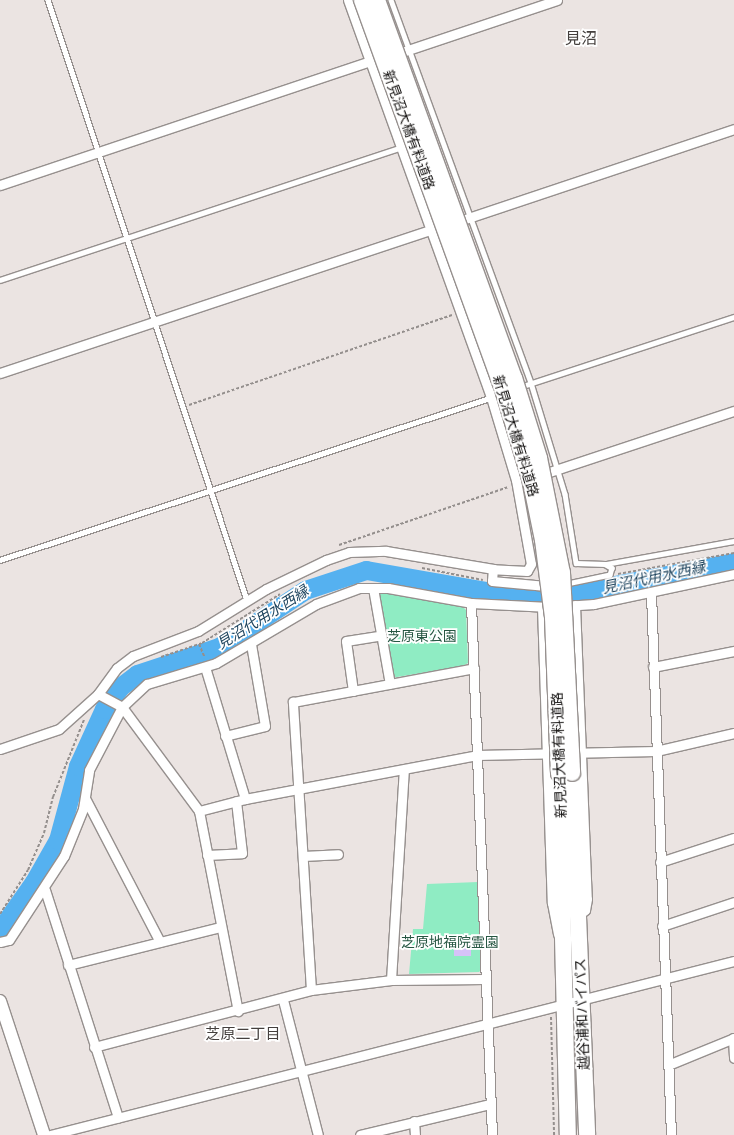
<!DOCTYPE html>
<meta charset="utf-8">
<style>
body{margin:0}
#map{position:relative;width:734px;height:1135px;overflow:hidden;background:#ebe4e2;font-family:Roboto,"Noto Sans JP",sans-serif}
div>[style]{position:absolute}
.green>*{inset:0;background:#8fecc3}
.river>*{height:19px;margin:-9.5px;padding:0 9.5px;transform-origin:9.5px;border-radius:9.5px;background:#55b1f0}
.building>*{inset:0;background:#d6c2f8}
.path>*{height:2px;margin-top:-1px;transform-origin:0;background:repeating-linear-gradient(90deg,#948f8d 0 3px,transparent 0 5px)}
.roads{filter:drop-shadow(1px 0 #96908e) drop-shadow(-1px 0 #96908e) drop-shadow(0 1px #96908e) drop-shadow(0 -1px #96908e)}
.lane>*{height:4.5px;margin:-2.25px;padding:0 2.25px;transform-origin:2.25px;border-radius:2.25px;background:#fff}
.street>*{height:9px;margin:-4.5px;padding:0 4.5px;transform-origin:4.5px;border-radius:4.5px;background:#fff}
.secondary>*{height:12px;margin:-6px;padding:0 6px;transform-origin:6px;border-radius:6px;background:#fff}
.highway>*{height:16px;margin:-8px;padding:0 8px;transform-origin:8px;border-radius:8px;background:#fff}
.bridges{filter:drop-shadow(1px 0 #96908e) drop-shadow(-1px 0 #96908e) drop-shadow(0 1px #96908e) drop-shadow(0 -1px #96908e)}
.highway-bridge>*{height:16px;margin:-8px;padding:0 8px;transform-origin:8px;border-radius:8px;background:#fff}
span{translate:-50% -50%;white-space:nowrap;text-align:center;line-height:1.15;-webkit-text-stroke:3.5px #fff;paint-order:stroke}
.street-label{font-size:14px;color:#1a1817}
.park-label{font-size:14px;color:#275743}
.water-label{font-size:15px;color:#1e445e;font-style:italic}
.neighbourhood-label{font-size:15px;color:#443f3d}
.quarter-label{font-size:16px;color:#443f3d}
</style>
<div id="map">
<div class="green">
<div style="clip-path:polygon(377px 590px,462px 606px,466px 610px,468px 663px,463px 666px,391px 678px)"></div>
<div style="clip-path:polygon(478px 882px,482px 969px,479px 972px,409px 974px,413px 929px,423px 929px,427px 884px)"></div>
</div>
<div class="river">
<div style="left:573px;top:593px;width:164px;rotate:-10.9deg"></div>
<div style="left:0;top:930px;width:59px;rotate:-54.7deg"></div>
<div style="left:34px;top:882px;width:48px;rotate:-60.3deg"></div>
<div style="left:58px;top:840px;width:77px;rotate:-74.9deg"></div>
<div style="left:78px;top:766px;width:63px;rotate:-65.5deg"></div>
<div style="left:104px;top:709px;width:27px;rotate:-54deg"></div>
<div style="left:120px;top:687px;width:21px;rotate:-37deg"></div>
<div style="left:137px;top:674px;width:86px;rotate:-18.2deg"></div>
<div style="left:219px;top:647px;width:103px;rotate:-33.5deg"></div>
<div style="left:305px;top:590px;width:64px;rotate:-18.2deg"></div>
<div style="left:366px;top:570px;width:134px;rotate:9.9deg"></div>
<div style="left:498px;top:593px;width:41px;rotate:2.8deg"></div>
</div>
<div class="building">
<div style="clip-path:polygon(459px 941px,471px 944px,471px 956px,454px 956px,454px 944px,459px 944px)"></div>
</div>
<div class="path">
<div style="left:189px;top:405px;width:278px;rotate:-18.9deg"></div>
<div style="left:339px;top:545px;width:179px;rotate:-18.9deg"></div>
<div style="left:422px;top:568px;width:62px;rotate:11.1deg"></div>
<div style="left:618px;top:574px;width:118px;rotate:-10.3deg"></div>
<div style="left:199px;top:644px;width:15px;rotate:67deg"></div>
<div style="left:161px;top:657px;width:43px;rotate:-18.9deg"></div>
<div style="left:202px;top:643px;width:92px;rotate:-32.1deg"></div>
<div style="left:0;top:914px;width:52px;rotate:-57.5deg"></div>
<div style="left:28px;top:870px;width:40px;rotate:-66.6deg"></div>
<div style="left:44px;top:833px;width:37px;rotate:-76deg"></div>
<div style="left:53px;top:797px;width:83px;rotate:-68.1deg"></div>
<div style="left:551px;top:1017px;width:118px;rotate:88.5deg"></div>
</div>
<div class="roads">
<div class="lane">
<div style="left:48px;top:0;width:632px;rotate:71.65deg"></div>
<div style="left:391px;top:0;width:408px;rotate:69.9deg"></div>
<div style="left:531px;top:383px;width:116px;rotate:73deg"></div>
<div style="left:565px;top:494px;width:70px;rotate:80.9deg"></div>
<div style="left:576px;top:563px;width:29px;rotate:2deg"></div>
<div style="left:605px;top:564px;width:8px;rotate:30deg"></div>
<div style="left:612px;top:568px;width:7px;rotate:106deg"></div>
<div style="left:610px;top:575px;width:44px;rotate:168.2deg"></div>
<div style="left:0;top:280px;width:422px;rotate:-18.3deg"></div>
<div style="left:520px;top:387px;width:225px;rotate:-18.1deg"></div>
<div style="left:0;top:560px;width:529px;rotate:-18.3deg"></div>
<div style="left:606px;top:564px;width:130px;rotate:-10.2deg"></div>
</div>
<div class="street">
<div style="left:348px;top:0;width:65px;rotate:70.2deg"></div>
<div style="left:370px;top:61px;width:5px;rotate:-11deg"></div>
<div style="left:393px;top:55px;width:173px;rotate:-18.5deg"></div>
<div style="left:0;top:185px;width:390px;rotate:-18.5deg"></div>
<div style="left:370px;top:61px;width:354px;rotate:70.2deg"></div>
<div style="left:490px;top:394px;width:90px;rotate:73.2deg"></div>
<div style="left:516px;top:480px;width:85px;rotate:79.9deg"></div>
<div style="left:531px;top:564px;width:8px;rotate:120deg"></div>
<div style="left:527px;top:571px;width:34px;rotate:-177deg"></div>
<div style="left:493px;top:569px;width:12px;rotate:95deg"></div>
<div style="left:492px;top:581px;width:54px;rotate:5.3deg"></div>
<div style="left:546px;top:586px;width:6px;rotate:72deg"></div>
<div style="left:453px;top:223px;width:296px;rotate:-18.5deg"></div>
<div style="left:0;top:373px;width:459px;rotate:-18.4deg"></div>
<div style="left:540px;top:475px;width:204px;rotate:-18.3deg"></div>
<div style="left:373px;top:588px;width:97px;rotate:80deg"></div>
<div style="left:651px;top:593px;width:542px;rotate:87.89deg"></div>
<div style="left:471px;top:603px;width:532px;rotate:87.74deg"></div>
<div style="left:575px;top:605px;width:294px;rotate:87.7deg"></div>
<div style="left:587px;top:899px;width:11px;rotate:100deg"></div>
<div style="left:585px;top:910px;width:8px;rotate:140deg"></div>
<div style="left:542px;top:607px;width:296px;rotate:88.1deg"></div>
<div style="left:552px;top:903px;width:32px;rotate:79deg"></div>
<div style="left:205px;top:667px;width:138px;rotate:73.1deg"></div>
<div style="left:653px;top:667px;width:83px;rotate:-11.2deg"></div>
<div style="left:353px;top:691px;width:50px;rotate:-98deg"></div>
<div style="left:346px;top:641px;width:36px;rotate:-9deg"></div>
<div style="left:98px;top:694px;width:32px;rotate:-54deg"></div>
<div style="left:117px;top:668px;width:20px;rotate:-37deg"></div>
<div style="left:133px;top:656px;width:70px;rotate:-21deg"></div>
<div style="left:198px;top:631px;width:80px;rotate:-31.7deg"></div>
<div style="left:266px;top:589px;width:67px;rotate:-25.8deg"></div>
<div style="left:326px;top:560px;width:24px;rotate:-19deg"></div>
<div style="left:349px;top:552px;width:37px;rotate:-2deg"></div>
<div style="left:386px;top:551px;width:109px;rotate:9.5deg"></div>
<div style="left:225px;top:736px;width:41px;rotate:-14deg"></div>
<div style="left:265px;top:726px;width:83px;rotate:-99.7deg"></div>
<div style="left:0;top:749px;width:62px;rotate:-18.7deg"></div>
<div style="left:59px;top:729px;width:52px;rotate:-41.9deg"></div>
<div style="left:98px;top:694px;width:27px;rotate:28deg"></div>
<div style="left:122px;top:707px;width:129px;rotate:53.5deg"></div>
<div style="left:199px;top:811px;width:204px;rotate:79deg"></div>
<div style="left:85px;top:798px;width:162px;rotate:62.5deg"></div>
<div style="left:199px;top:811px;width:48px;rotate:-14.6deg"></div>
<div style="left:245px;top:799px;width:236px;rotate:-10.7deg"></div>
<div style="left:477px;top:755px;width:179px;rotate:-1.3deg"></div>
<div style="left:656px;top:751px;width:80px;rotate:-13deg"></div>
<div style="left:207px;top:855px;width:35px;rotate:-3deg"></div>
<div style="left:242px;top:853px;width:52px;rotate:-96.6deg"></div>
<div style="left:303px;top:856px;width:35px;rotate:-3deg"></div>
<div style="left:660px;top:862px;width:78px;rotate:-18deg"></div>
<div style="left:45px;top:890px;width:239px;rotate:72.2deg"></div>
<div style="left:662px;top:926px;width:76px;rotate:-18.4deg"></div>
<div style="left:0;top:942px;width:9px;rotate:-13deg"></div>
<div style="left:9px;top:940px;width:100px;rotate:-56.8deg"></div>
<div style="left:64px;top:856px;width:51px;rotate:-68deg"></div>
<div style="left:83px;top:809px;width:39px;rotate:-81deg"></div>
<div style="left:89px;top:770px;width:71px;rotate:-62.4deg"></div>
<div style="left:122px;top:707px;width:34px;rotate:-43deg"></div>
<div style="left:147px;top:684px;width:72px;rotate:-16.9deg"></div>
<div style="left:216px;top:663px;width:116px;rotate:-30.5deg"></div>
<div style="left:316px;top:604px;width:46px;rotate:-20.4deg"></div>
<div style="left:359px;top:588px;width:29px"></div>
<div style="left:388px;top:588px;width:84px;rotate:10.2deg"></div>
<div style="left:471px;top:603px;width:78px;rotate:2.9deg"></div>
<div style="left:549px;top:607px;width:45px;rotate:-3.8deg"></div>
<div style="left:594px;top:604px;width:143px;rotate:-12.1deg"></div>
<div style="left:68px;top:965px;width:157px;rotate:-14deg"></div>
<div style="left:391px;top:980px;width:211px;rotate:-86.5deg"></div>
<div style="left:311px;top:990px;width:289px;rotate:-93.6deg"></div>
<div style="left:293px;top:702px;width:184px;rotate:-10.6deg"></div>
<div style="left:283px;top:1000px;width:139px;rotate:75.5deg"></div>
<div style="left:733px;top:1038px;width:20px;rotate:87deg"></div>
<div style="left:94px;top:1047px;width:224px;rotate:-14.7deg"></div>
<div style="left:311px;top:990px;width:81px;rotate:-7.1deg"></div>
<div style="left:391px;top:980px;width:94px;rotate:-0.6deg"></div>
<div style="left:668px;top:1065px;width:71px;rotate:-22.2deg"></div>
<div style="left:414px;top:1121px;width:14px;rotate:86deg"></div>
<div style="left:50px;top:1135px;width:706px;rotate:-14.27deg"></div>
<div style="left:360px;top:1135px;width:134px;rotate:-13.4deg"></div>
</div>
<div class="secondary">
<div style="left:0;top:1001px;width:141px;rotate:71.8deg"></div>
</div>
<div class="highway">
<div style="left:572px;top:773px;width:362px;rotate:87.6deg"></div>
<div style="left:559px;top:774px;width:361px;rotate:88.6deg"></div>
</div>
</div>
<div class="bridges">
<div class="highway-bridge">
<div style="left:362px;top:0;width:407px;rotate:70.1deg"></div>
<div style="left:501px;top:383px;width:103px;rotate:73.1deg"></div>
<div style="left:531px;top:482px;width:59px;rotate:78.3deg"></div>
<div style="left:543px;top:540px;width:78px;rotate:82.6deg"></div>
<div style="left:553px;top:617px;width:157px;rotate:87.8deg"></div>
<div style="left:377px;top:0;width:402px;rotate:70.1deg"></div>
<div style="left:514px;top:378px;width:84px;rotate:72.6deg"></div>
<div style="left:539px;top:458px;width:117px;rotate:78.7deg"></div>
<div style="left:562px;top:573px;width:200px;rotate:87.1deg"></div>
</div>
</div>
<div class="street-label">
<span style="left:409px;top:130px;rotate:70deg">新見沼大橋有料道路</span>
<span style="left:516px;top:436px;rotate:73deg">新見沼大橋有料道路</span>
<span style="left:559px;top:755px;rotate:-92deg">新見沼大橋有料道路</span>
<span style="left:582px;top:1014px;rotate:-92deg">越谷浦和バイパス</span>
</div>
<div class="park-label">
<span style="left:422px;top:636px">芝原東公園</span>
<span style="left:450px;top:942px">芝原地福院霊園</span>
</div>
<div class="water-label">
<span style="left:654px;top:578px;rotate:-12deg">見沼代用水西縁</span>
<span style="left:263px;top:618px;rotate:-32deg">見沼代用水西縁</span>
</div>
<div class="neighbourhood-label">
<span style="left:243px;top:1035px">芝原二丁目</span>
</div>
<div class="quarter-label">
<span style="left:581px;top:39px">見沼</span>
</div>
</div>
